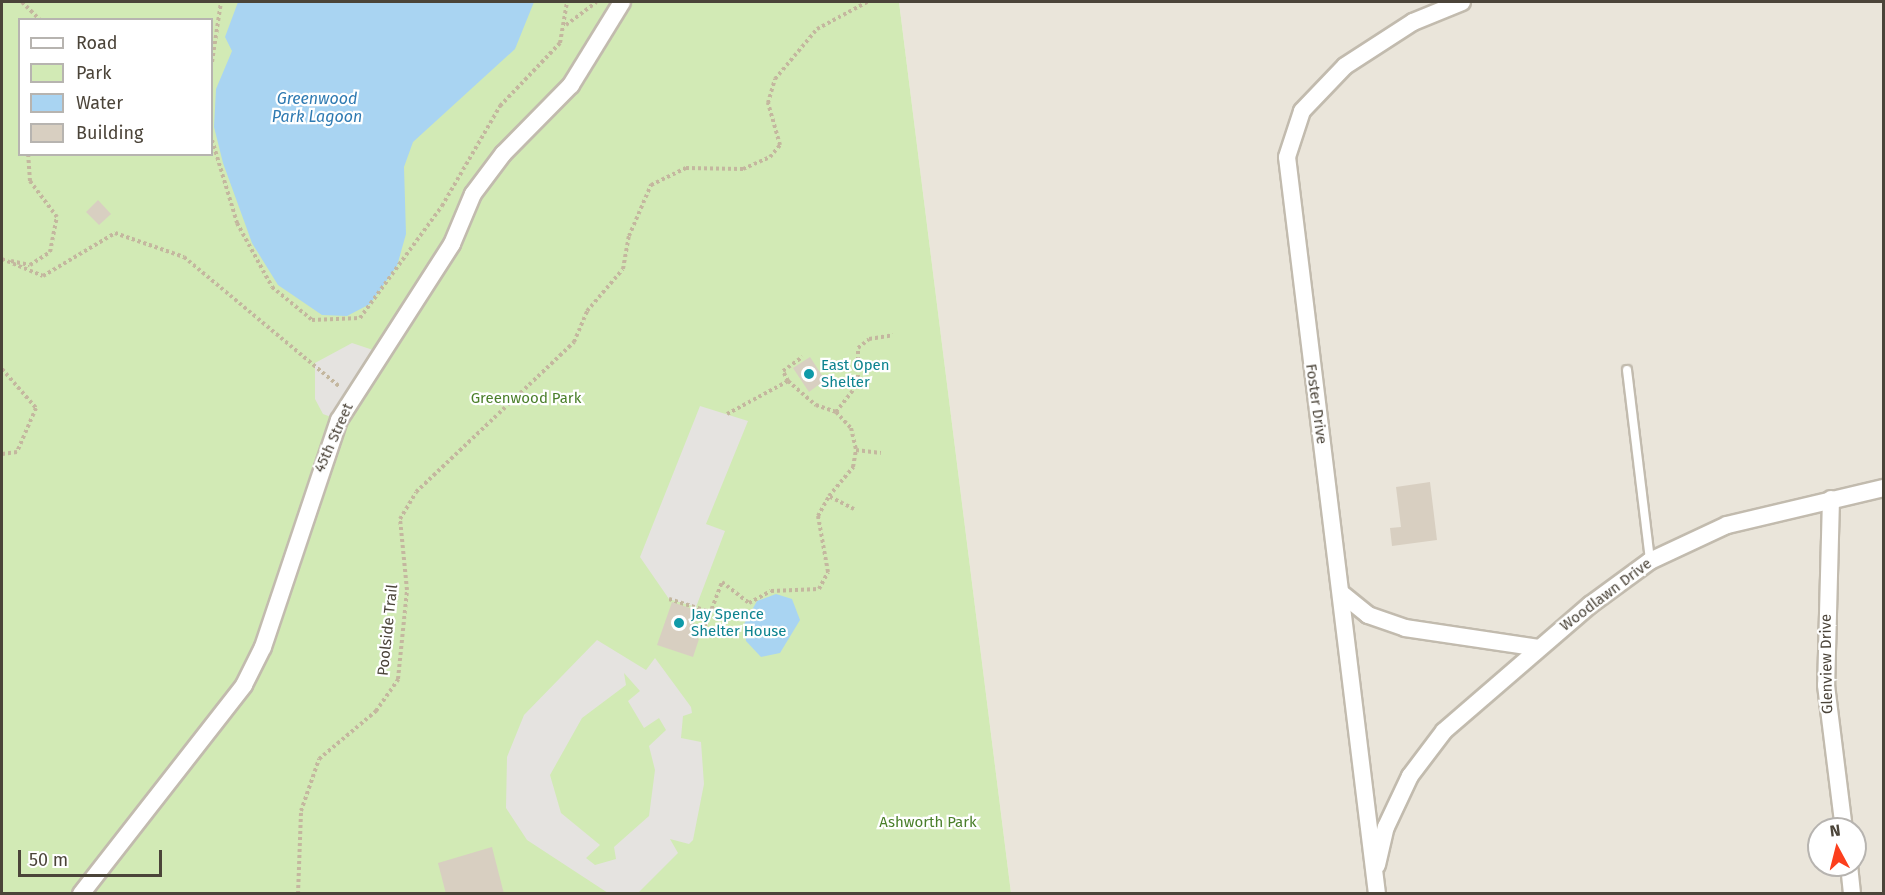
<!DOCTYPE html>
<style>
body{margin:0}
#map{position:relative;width:1885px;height:895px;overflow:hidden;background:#f6f3ec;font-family:"Fira Sans",sans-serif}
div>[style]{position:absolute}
.residential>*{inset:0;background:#eae5da}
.green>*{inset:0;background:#d2eab5}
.parking>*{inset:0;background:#e5e3e0}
.water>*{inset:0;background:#a9d4f2}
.building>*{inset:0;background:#d8cfc1}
.path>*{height:4px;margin-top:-2px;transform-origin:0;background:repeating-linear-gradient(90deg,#c4b79f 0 3px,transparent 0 6px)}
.roads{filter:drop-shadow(2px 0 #c2bbae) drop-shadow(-2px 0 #c2bbae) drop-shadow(0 2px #c2bbae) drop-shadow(0 -2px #c2bbae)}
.service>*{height:8px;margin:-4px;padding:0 4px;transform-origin:4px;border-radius:4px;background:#fff}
.minor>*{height:16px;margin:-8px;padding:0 8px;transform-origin:8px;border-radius:8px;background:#fff}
.dots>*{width:16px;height:16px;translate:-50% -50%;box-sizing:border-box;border:3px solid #fff;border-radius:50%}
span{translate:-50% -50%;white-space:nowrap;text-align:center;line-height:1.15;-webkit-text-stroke:4.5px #fff;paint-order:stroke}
.culture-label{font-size:15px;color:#0d838f}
.left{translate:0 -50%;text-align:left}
.park-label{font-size:15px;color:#4a7f2a}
.street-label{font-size:15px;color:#4b4439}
.water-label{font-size:16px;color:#2e7ab2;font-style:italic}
.frame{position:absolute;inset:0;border:3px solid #4b4439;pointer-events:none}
.legend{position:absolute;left:18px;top:18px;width:195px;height:138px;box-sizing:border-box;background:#fff;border:2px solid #b7b4b0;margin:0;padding:8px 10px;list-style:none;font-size:18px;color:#4b4439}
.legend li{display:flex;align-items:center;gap:12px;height:30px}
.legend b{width:30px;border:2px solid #b7b4b0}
.north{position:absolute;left:1807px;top:817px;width:60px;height:60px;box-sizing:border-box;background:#fff;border:2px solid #b7b4b0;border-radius:50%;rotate:353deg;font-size:16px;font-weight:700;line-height:24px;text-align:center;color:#4b4439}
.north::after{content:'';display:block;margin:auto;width:21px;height:27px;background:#fc3f1d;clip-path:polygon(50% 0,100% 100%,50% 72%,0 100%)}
.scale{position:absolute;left:18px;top:850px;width:144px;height:27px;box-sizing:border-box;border:3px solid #4b4439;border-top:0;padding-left:8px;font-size:18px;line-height:21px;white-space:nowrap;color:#4b4439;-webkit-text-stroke:4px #fff;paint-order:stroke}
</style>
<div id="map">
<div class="residential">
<div style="clip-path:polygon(evenodd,899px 2px,1883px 2px,1883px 893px,1011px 893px,899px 2px,1819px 829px,1855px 829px,1855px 865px,1819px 865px,1819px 829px)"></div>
</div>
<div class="green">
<div style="clip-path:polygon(evenodd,2px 2px,899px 2px,1011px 893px,2px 894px,2px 2px,20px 20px,212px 20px,212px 154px,20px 154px,20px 20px)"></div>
</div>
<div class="parking">
<div style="clip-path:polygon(352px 343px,382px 353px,339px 420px,323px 414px,315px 399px,315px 363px)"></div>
<div style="clip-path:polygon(700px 406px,748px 421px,706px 524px,725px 531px,696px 607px,669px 599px,640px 557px)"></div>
<div style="clip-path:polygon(evenodd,597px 640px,646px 670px,655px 658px,691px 707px,692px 713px,683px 716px,681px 738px,701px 742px,704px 784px,693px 840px,689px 844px,670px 839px,678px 853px,638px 893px,608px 893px,527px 840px,506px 808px,507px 757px,524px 715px,597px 640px,624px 673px,640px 691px,628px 701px,644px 728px,659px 718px,666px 730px,649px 746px,655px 770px,649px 816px,614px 847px,616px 859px,595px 865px,586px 858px,600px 845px,561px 813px,550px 775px,582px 718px,626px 685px,624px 673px)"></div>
</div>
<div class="water">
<div style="clip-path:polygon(238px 2px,534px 2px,515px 49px,413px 142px,404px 167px,406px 234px,397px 266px,370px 304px,347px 316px,322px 315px,278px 285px,252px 243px,223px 163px,214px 127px,216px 89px,232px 51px,225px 37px)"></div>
<div style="clip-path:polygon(776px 594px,792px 599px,800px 620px,780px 653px,761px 657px,746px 641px,744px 624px,757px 601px)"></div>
</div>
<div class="building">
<div style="clip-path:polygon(98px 200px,111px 214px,99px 225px,86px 212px)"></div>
<div style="clip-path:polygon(810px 357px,825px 380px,809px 392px,793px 368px)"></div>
<div style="clip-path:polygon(1430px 482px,1437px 540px,1392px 546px,1390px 528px,1401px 527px,1396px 487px)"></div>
<div style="clip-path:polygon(672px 602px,698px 611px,689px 635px,699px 639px,693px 657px,657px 645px)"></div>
<div style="clip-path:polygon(492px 847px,504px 894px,446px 894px,438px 863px)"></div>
</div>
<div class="path">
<div style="left:22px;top:2px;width:25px;rotate:45deg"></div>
<div style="left:566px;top:25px;width:38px;rotate:-37deg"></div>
<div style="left:212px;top:62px;width:61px;rotate:-81.5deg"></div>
<div style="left:212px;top:140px;width:87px;rotate:73.2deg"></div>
<div style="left:237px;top:223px;width:73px;rotate:61.3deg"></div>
<div style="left:272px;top:287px;width:52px;rotate:39.5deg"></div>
<div style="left:312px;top:320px;width:48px;rotate:-2.4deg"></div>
<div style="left:360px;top:318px;width:139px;rotate:-53.8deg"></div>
<div style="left:442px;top:206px;width:116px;rotate:-59.9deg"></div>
<div style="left:500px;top:106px;width:87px;rotate:-46.4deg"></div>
<div style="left:560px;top:43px;width:42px;rotate:-80.3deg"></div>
<div style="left:2px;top:259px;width:44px;rotate:22.5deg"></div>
<div style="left:43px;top:276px;width:84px;rotate:-30.8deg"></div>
<div style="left:115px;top:233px;width:73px;rotate:19.2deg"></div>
<div style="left:184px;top:257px;width:203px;rotate:39.8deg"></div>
<div style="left:11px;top:261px;width:19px;rotate:12deg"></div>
<div style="left:30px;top:265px;width:24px;rotate:-33deg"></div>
<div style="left:50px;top:252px;width:36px;rotate:-79deg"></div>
<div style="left:57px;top:217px;width:45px;rotate:-126.9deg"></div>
<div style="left:30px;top:181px;width:27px;rotate:-94deg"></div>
<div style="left:2px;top:369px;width:52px;rotate:48.9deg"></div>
<div style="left:36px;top:408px;width:48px;rotate:113.4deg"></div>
<div style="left:17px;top:452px;width:15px;rotate:172deg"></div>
<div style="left:788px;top:381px;width:37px;rotate:41deg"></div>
<div style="left:816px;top:405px;width:21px;rotate:19deg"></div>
<div style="left:836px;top:412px;width:22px;rotate:47deg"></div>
<div style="left:851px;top:428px;width:23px;rotate:77deg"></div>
<div style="left:856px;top:450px;width:25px;rotate:7deg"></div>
<div style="left:836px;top:412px;width:36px;rotate:-52deg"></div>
<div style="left:858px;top:384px;width:36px;rotate:-90deg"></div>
<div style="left:858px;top:348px;width:14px;rotate:-39deg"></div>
<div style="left:869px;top:339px;width:24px;rotate:-9deg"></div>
<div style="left:727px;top:414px;width:69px;rotate:-28.4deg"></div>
<div style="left:788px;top:381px;width:11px;rotate:-117deg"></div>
<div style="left:783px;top:371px;width:24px;rotate:-36deg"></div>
<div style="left:854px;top:509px;width:28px;rotate:-153deg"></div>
<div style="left:829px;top:496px;width:38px;rotate:-50deg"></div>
<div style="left:853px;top:467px;width:17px;rotate:-80deg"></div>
<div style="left:669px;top:599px;width:43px;rotate:17.6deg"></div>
<div style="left:701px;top:637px;width:59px;rotate:-69.1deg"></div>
<div style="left:722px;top:582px;width:34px;rotate:38deg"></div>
<div style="left:749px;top:603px;width:25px;rotate:-29deg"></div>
<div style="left:771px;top:591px;width:48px;rotate:-2.4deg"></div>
<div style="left:819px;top:589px;width:19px;rotate:-62deg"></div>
<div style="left:828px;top:572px;width:57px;rotate:-100.1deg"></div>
<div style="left:818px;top:516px;width:23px;rotate:-61deg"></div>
<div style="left:298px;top:894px;width:83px;rotate:-87.9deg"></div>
<div style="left:301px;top:811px;width:55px;rotate:-70.9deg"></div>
<div style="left:319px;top:759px;width:75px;rotate:-40.1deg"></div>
<div style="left:376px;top:711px;width:39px;rotate:-55deg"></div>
<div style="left:398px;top:679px;width:89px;rotate:-84.2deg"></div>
<div style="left:407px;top:590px;width:71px;rotate:-95.6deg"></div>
<div style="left:400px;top:519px;width:31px;rotate:-59deg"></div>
<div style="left:416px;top:492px;width:218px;rotate:-43.5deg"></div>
<div style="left:574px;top:342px;width:34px;rotate:-67deg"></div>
<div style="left:587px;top:311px;width:55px;rotate:-49.4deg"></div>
<div style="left:623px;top:269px;width:34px;rotate:-80deg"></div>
<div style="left:629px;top:236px;width:56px;rotate:-66.7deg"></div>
<div style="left:651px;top:185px;width:39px;rotate:-26deg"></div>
<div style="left:686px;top:168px;width:57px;rotate:1deg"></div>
<div style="left:743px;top:169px;width:30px;rotate:-24deg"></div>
<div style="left:770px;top:157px;width:16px;rotate:-50deg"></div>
<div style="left:780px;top:145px;width:44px;rotate:-105.9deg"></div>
<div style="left:768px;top:103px;width:25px;rotate:-74deg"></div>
<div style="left:775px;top:79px;width:65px;rotate:-50deg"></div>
<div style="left:817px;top:29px;width:57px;rotate:-28.4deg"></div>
</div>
<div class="roads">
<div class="service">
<div style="left:1627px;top:370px;width:192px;rotate:83.1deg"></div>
</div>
<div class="minor">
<div style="left:1831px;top:499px;width:186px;rotate:91.5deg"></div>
<div style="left:1826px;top:685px;width:145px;rotate:82.9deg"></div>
<div style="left:1341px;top:593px;width:35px;rotate:39deg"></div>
<div style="left:1368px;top:615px;width:39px;rotate:19deg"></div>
<div style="left:1405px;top:628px;width:135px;rotate:8.5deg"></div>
<div style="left:1377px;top:865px;width:39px;rotate:-77deg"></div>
<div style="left:1386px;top:827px;width:56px;rotate:-64.8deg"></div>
<div style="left:1410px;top:776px;width:56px;rotate:-52.9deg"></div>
<div style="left:1444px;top:731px;width:193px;rotate:-40.8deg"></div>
<div style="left:1590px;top:605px;width:74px;rotate:-36.3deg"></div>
<div style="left:1650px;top:561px;width:85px;rotate:-25.1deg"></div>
<div style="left:1727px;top:525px;width:161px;rotate:-13.3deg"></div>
<div style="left:1849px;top:865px;width:29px;rotate:84deg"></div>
<div style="left:81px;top:894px;width:265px;rotate:-52deg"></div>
<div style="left:244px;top:685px;width:42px;rotate:-63.4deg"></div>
<div style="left:263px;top:647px;width:239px;rotate:-71.5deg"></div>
<div style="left:339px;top:420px;width:209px;rotate:-57.3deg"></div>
<div style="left:452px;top:244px;width:54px;rotate:-67.2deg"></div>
<div style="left:473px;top:194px;width:50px;rotate:-53.1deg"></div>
<div style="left:503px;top:154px;width:97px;rotate:-45.4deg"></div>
<div style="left:571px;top:85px;width:97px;rotate:-58.4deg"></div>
<div style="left:1377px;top:894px;width:742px;rotate:-96.96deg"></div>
<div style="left:1287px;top:157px;width:48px;rotate:-71.9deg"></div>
<div style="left:1302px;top:111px;width:62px;rotate:-46.3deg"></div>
<div style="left:1345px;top:66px;width:81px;rotate:-32.9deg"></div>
<div style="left:1413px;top:22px;width:53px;rotate:-22.2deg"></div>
</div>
</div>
<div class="dots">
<div style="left:809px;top:374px;background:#0f9aa8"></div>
<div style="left:679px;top:623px;background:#0f9aa8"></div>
</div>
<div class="culture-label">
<span class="left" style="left:821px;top:374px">East Open<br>Shelter</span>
<span class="left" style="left:691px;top:623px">Jay Spence<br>Shelter House</span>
</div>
<div class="park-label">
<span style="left:526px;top:399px">Greenwood Park</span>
<span style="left:928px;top:823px">Ashworth Park</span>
</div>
<div class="street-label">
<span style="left:1316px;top:404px;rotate:82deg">Foster Drive</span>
<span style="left:334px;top:438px;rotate:-66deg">45th Street</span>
<span style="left:1606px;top:595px;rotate:-37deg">Woodlawn Drive</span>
<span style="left:388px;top:630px;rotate:-84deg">Poolside Trail</span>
<span style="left:1827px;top:664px;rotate:-91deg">Glenview Drive</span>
</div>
<div class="water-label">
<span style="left:317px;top:108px">Greenwood<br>Park Lagoon</span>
</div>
<div class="frame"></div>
<ul class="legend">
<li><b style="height:8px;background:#fff"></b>Road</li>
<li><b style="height:16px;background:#d2eab5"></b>Park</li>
<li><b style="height:16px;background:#a9d4f2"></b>Water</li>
<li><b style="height:16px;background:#d8cfc1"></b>Building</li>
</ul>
<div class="north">N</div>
<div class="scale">50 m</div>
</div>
